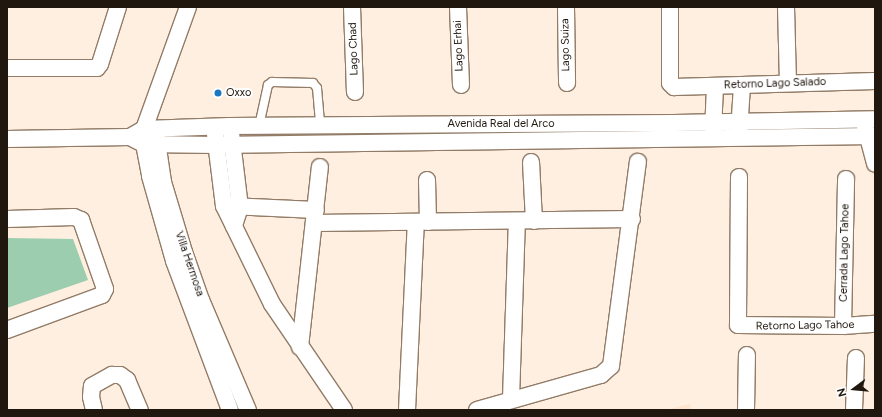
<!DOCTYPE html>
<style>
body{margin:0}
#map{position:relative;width:882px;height:417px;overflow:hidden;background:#feefe1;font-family:Figtree,sans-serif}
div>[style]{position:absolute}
.built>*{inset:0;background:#fde4ce}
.green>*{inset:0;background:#9ccdae}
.roads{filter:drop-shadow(1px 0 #927c67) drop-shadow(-1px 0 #927c67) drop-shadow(0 1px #927c67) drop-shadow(0 -1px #927c67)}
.lane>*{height:8px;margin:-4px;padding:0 4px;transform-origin:4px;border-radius:4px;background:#fff}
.street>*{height:16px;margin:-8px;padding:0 8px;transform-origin:8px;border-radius:8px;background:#fff}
.dots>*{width:11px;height:11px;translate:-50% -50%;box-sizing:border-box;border:2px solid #fff;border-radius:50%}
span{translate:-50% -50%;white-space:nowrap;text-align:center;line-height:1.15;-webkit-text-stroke:3.5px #fff;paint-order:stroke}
.street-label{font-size:11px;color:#20180f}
.poi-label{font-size:11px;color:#20180f}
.left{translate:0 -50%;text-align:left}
.frame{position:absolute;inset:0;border:8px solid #20180f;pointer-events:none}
.north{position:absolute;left:834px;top:369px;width:40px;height:40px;-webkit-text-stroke:3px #fff;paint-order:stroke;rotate:254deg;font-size:11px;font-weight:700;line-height:16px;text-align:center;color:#20180f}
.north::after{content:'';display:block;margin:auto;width:14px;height:18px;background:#20180f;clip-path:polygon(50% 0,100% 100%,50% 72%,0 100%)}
</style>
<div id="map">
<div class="built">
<div style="clip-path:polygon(690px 404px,691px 410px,666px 410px)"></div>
</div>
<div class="green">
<div style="clip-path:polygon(7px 238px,73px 239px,88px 280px,7px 308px)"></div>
</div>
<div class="roads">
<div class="lane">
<div style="left:259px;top:126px;width:42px;rotate:-77.6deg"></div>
<div style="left:268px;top:85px;width:5px;rotate:-37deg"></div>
<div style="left:272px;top:82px;width:41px;rotate:1.4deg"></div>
<div style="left:313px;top:83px;width:6px;rotate:51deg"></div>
<div style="left:317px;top:88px;width:38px;rotate:85deg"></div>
</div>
<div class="street">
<div style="left:188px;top:7px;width:130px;rotate:109.8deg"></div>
<div style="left:144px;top:129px;width:15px;rotate:90deg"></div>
<div style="left:144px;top:144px;width:33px;rotate:79deg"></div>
<div style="left:150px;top:176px;width:88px;rotate:74.2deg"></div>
<div style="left:174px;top:261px;width:159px;rotate:69.4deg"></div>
<div style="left:352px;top:7px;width:85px;rotate:88deg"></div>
<div style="left:458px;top:7px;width:78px;rotate:87.8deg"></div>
<div style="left:566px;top:7px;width:76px;rotate:89.2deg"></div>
<div style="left:670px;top:7px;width:76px;rotate:90deg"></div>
<div style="left:670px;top:83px;width:6px;rotate:45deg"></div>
<div style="left:674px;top:87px;width:201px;rotate:-1.7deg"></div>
<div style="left:786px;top:7px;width:76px;rotate:88.5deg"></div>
<div style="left:7px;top:68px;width:90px"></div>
<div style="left:97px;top:68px;width:5px;rotate:-53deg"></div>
<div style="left:100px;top:64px;width:60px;rotate:-72.5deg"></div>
<div style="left:865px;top:126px;width:39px;rotate:75deg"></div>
<div style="left:713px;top:132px;width:46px;rotate:-87.5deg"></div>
<div style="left:739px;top:132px;width:47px;rotate:-86.3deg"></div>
<div style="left:231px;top:133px;width:75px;rotate:83.1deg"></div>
<div style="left:240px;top:207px;width:20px;rotate:108deg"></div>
<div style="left:215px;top:134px;width:73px;rotate:82.9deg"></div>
<div style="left:224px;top:206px;width:109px;rotate:63.9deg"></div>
<div style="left:272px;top:304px;width:128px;rotate:55.8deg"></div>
<div style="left:156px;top:135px;width:48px;rotate:81.5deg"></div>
<div style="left:163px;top:182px;width:73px;rotate:73.3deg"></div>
<div style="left:184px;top:252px;width:51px;rotate:70.5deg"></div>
<div style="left:201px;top:300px;width:120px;rotate:66.9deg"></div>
<div style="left:130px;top:137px;width:16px;rotate:27deg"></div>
<div style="left:144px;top:144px;width:72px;rotate:0.8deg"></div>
<div style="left:216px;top:145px;width:659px;rotate:-0.78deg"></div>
<div style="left:7px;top:139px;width:123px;rotate:-0.9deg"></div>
<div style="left:130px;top:137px;width:16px;rotate:-30deg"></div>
<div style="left:144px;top:129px;width:86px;rotate:-2deg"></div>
<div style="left:230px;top:126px;width:444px;rotate:-0.4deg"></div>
<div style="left:674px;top:123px;width:201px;rotate:-1.1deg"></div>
<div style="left:531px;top:162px;width:59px;rotate:87.1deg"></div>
<div style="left:739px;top:177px;width:148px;rotate:90.4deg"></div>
<div style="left:738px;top:325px;width:105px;rotate:0.5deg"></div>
<div style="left:843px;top:326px;width:32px;rotate:-4deg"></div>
<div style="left:427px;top:180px;width:42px;rotate:88.6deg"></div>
<div style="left:230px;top:206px;width:86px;rotate:2.7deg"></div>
<div style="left:7px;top:219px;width:67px;rotate:-1.7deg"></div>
<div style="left:74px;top:217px;width:8px;rotate:23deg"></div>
<div style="left:81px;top:220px;width:73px;rotate:70.8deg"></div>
<div style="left:105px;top:289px;width:7px;rotate:117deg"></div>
<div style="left:102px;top:295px;width:101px;rotate:159.8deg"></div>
<div style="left:314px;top:223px;width:318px;rotate:-0.7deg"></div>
<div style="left:843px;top:326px;width:147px;rotate:-88.8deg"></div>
<div style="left:300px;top:347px;width:181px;rotate:-83.7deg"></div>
<div style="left:511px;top:399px;width:178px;rotate:-88.1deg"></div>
<div style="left:94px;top:410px;width:13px;rotate:-103deg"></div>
<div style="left:91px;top:397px;width:11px;rotate:-85deg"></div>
<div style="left:92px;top:386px;width:23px;rotate:-29deg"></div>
<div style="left:112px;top:375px;width:8px"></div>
<div style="left:120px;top:375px;width:9px;rotate:36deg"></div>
<div style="left:127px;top:380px;width:33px;rotate:67deg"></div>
<div style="left:407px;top:410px;width:188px;rotate:-87.3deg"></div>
<div style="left:477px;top:410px;width:129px;rotate:-15.8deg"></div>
<div style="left:601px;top:375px;width:13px;rotate:-42deg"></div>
<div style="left:611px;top:366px;width:206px;rotate:-82.5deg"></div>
<div style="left:746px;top:410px;width:55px;rotate:-89deg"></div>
<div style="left:854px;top:410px;width:52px;rotate:-87.8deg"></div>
</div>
</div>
<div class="dots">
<div style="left:218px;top:93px;background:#1977c3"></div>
</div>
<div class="street-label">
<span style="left:566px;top:45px;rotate:-91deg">Lago Suiza</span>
<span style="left:459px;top:46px;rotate:-92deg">Lago Erhai</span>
<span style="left:354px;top:49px;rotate:-92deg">Lago Chad</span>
<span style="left:775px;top:84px;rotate:-2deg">Retorno Lago Salado</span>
<span style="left:501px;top:124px">Avenida Real del Arco</span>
<span style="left:845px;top:253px;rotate:-89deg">Cerrada Lago Tahoe</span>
<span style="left:189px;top:264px;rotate:71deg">Villa Hermosa</span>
<span style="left:805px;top:326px;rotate:-1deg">Retorno Lago Tahoe</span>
</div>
<div class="poi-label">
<span class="left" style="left:226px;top:93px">Oxxo</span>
</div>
<div class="frame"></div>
<div class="north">N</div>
</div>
